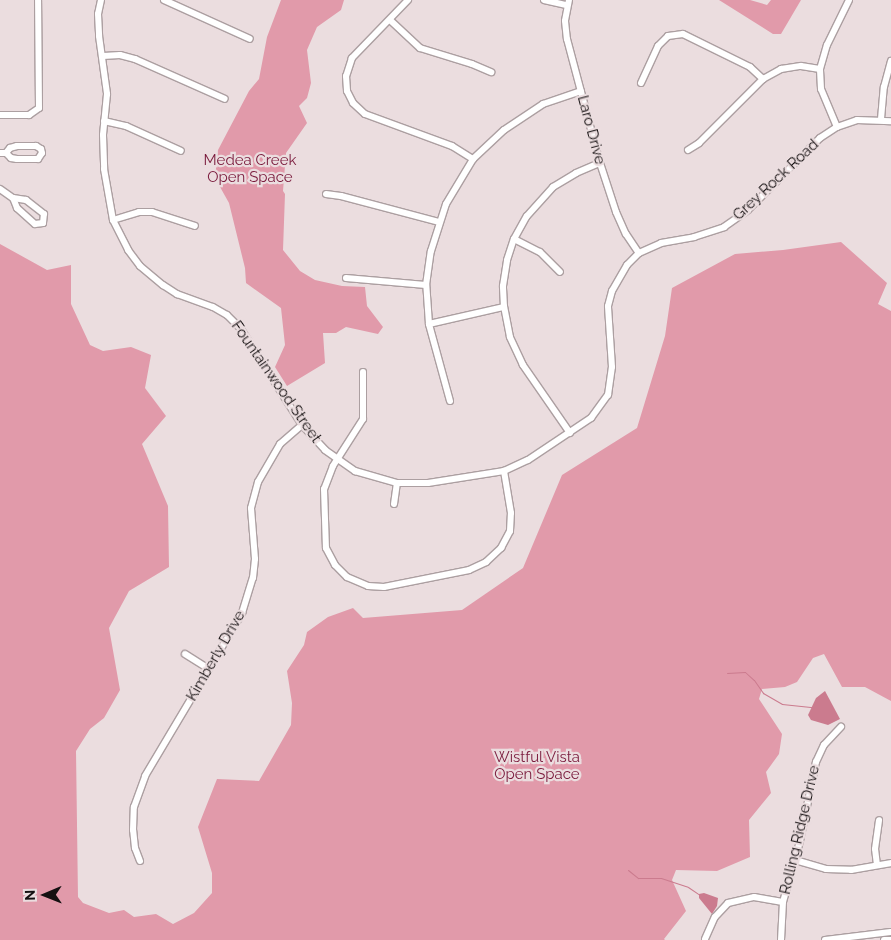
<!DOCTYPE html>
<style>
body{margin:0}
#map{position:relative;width:891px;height:940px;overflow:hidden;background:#ebdddf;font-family:Raleway,sans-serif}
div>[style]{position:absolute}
.green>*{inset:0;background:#e19aaa}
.water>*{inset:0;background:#cb7b8e}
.stream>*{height:1px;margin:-0.5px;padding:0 0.5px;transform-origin:0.5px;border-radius:0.5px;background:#cb7b8e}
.roads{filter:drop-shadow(1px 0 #ac9fa1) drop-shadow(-1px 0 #ac9fa1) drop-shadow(0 1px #ac9fa1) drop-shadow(0 -1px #ac9fa1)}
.minor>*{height:6px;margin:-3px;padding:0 3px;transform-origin:3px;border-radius:3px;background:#fff}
span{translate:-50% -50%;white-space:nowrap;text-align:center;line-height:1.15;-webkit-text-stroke:4.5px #ebdddf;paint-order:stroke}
.street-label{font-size:15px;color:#151011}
.park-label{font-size:15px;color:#7a1a3c}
.north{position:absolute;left:20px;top:870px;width:50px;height:50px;-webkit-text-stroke:4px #ebdddf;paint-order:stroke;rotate:269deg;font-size:14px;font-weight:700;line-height:20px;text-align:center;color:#151011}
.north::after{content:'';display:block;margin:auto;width:18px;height:22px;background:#151011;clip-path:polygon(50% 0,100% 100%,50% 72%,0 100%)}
</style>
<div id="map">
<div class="green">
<div style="clip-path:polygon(281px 0,344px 0,341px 10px,317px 27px,307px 50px,311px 83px,307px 98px,299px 106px,307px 123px,286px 153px,283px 191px,285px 194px,283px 250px,300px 271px,315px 280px,342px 286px,365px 287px,367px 306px,383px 327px,378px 334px,346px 327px,336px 333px,323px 333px,325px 363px,287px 386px,275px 367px,285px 345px,281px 308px,246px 283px,245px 268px,229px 203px,215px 178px,218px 150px,249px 91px,259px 79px,267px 37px)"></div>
<div style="clip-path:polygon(719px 0,750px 0,767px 5px,771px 0,801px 0,781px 34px,773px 34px)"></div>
<div style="clip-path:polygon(841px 242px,887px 283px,878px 304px,891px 311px,891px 701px,865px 687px,842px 687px,824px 654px,813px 658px,797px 682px,785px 687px,762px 689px,759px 699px,782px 734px,779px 754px,766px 772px,771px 793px,749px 820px,750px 857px,717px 871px,676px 870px,672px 880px,686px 911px,664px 939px,665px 940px,0 940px,0 244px,47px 270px,71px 265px,71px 304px,90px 345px,103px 351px,131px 347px,151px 355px,145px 388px,166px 416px,142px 444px,168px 506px,169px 567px,129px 591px,109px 628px,120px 690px,104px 718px,90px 729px,76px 751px,78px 897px,83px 903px,109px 913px,124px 910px,134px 917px,156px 914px,173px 924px,194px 913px,212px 893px,212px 873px,198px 827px,217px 779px,259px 781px,291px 725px,292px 703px,287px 671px,304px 645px,307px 632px,328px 617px,353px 608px,363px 618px,462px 610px,523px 568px,562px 475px,637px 428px,665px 336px,672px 288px,735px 254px,783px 250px)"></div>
</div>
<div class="water">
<div style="clip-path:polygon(825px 691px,840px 719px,828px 725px,811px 720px,808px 715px,816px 698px)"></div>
<div style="clip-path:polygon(704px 893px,718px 898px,717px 906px,712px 914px,699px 898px,699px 894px)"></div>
</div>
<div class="stream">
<div style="left:727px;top:673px;width:18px;rotate:-3deg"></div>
<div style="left:745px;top:672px;width:12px;rotate:42deg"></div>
<div style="left:754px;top:680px;width:16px;rotate:55deg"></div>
<div style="left:763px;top:693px;width:22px;rotate:30deg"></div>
<div style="left:782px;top:704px;width:31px;rotate:6deg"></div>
<div style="left:628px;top:870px;width:13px;rotate:39deg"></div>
<div style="left:638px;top:878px;width:23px"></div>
<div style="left:661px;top:878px;width:28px;rotate:18deg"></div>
<div style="left:688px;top:887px;width:14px;rotate:34deg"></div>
</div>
<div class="roads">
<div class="minor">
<div style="left:101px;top:0;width:14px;rotate:102deg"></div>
<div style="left:98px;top:14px;width:22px;rotate:87deg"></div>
<div style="left:99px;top:36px;width:59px;rotate:82.1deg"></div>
<div style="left:107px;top:94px;width:41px;rotate:95.6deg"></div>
<div style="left:103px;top:135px;width:34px;rotate:88deg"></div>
<div style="left:104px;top:169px;width:52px;rotate:80deg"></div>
<div style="left:113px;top:220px;width:34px;rotate:63deg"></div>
<div style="left:128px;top:250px;width:20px;rotate:53deg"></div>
<div style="left:140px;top:266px;width:30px;rotate:40deg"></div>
<div style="left:163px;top:285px;width:17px;rotate:33deg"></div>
<div style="left:177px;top:294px;width:38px;rotate:20deg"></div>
<div style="left:213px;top:307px;width:16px;rotate:30deg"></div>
<div style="left:227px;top:315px;width:20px;rotate:45deg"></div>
<div style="left:241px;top:329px;width:114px;rotate:57.6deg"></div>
<div style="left:302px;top:425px;width:34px;rotate:47deg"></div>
<div style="left:325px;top:450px;width:37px;rotate:35deg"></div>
<div style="left:355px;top:471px;width:44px;rotate:15.9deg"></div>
<div style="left:397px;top:483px;width:31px"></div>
<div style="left:428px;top:483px;width:77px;rotate:-9deg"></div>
<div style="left:504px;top:471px;width:26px;rotate:-25deg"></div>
<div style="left:528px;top:460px;width:76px;rotate:-33.7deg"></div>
<div style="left:591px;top:418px;width:29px;rotate:-54deg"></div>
<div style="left:608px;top:395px;width:28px;rotate:-82deg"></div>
<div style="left:612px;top:367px;width:61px;rotate:-93.8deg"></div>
<div style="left:608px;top:306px;width:16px;rotate:-75deg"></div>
<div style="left:612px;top:291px;width:30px;rotate:-60deg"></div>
<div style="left:627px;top:265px;width:17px;rotate:-45deg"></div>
<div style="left:639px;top:253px;width:24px;rotate:-24deg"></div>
<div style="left:661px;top:243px;width:34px;rotate:-10deg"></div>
<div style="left:694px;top:237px;width:32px;rotate:-18deg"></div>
<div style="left:724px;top:227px;width:29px;rotate:-35deg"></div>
<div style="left:748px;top:210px;width:102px;rotate:-45deg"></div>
<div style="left:820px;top:138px;width:20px;rotate:-33deg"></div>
<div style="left:837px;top:127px;width:21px;rotate:-19deg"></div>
<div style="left:857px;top:120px;width:34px;rotate:2deg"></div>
<div style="left:164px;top:0;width:94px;rotate:24.4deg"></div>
<div style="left:408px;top:0;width:81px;rotate:134deg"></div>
<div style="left:352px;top:58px;width:19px;rotate:108deg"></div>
<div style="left:346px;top:76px;width:15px;rotate:86deg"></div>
<div style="left:347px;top:91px;width:13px;rotate:63deg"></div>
<div style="left:353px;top:103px;width:16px;rotate:43deg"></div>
<div style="left:365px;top:114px;width:93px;rotate:20.2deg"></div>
<div style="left:452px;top:146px;width:25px;rotate:32deg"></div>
<div style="left:544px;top:0;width:23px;rotate:13deg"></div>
<div style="left:569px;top:0;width:21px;rotate:101deg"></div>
<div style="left:565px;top:21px;width:18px;rotate:84deg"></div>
<div style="left:567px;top:39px;width:128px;rotate:75.1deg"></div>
<div style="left:600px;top:163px;width:52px;rotate:71.9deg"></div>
<div style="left:616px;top:212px;width:24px;rotate:66deg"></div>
<div style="left:626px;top:234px;width:23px;rotate:56deg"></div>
<div style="left:390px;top:20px;width:41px;rotate:43deg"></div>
<div style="left:420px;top:48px;width:54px;rotate:17.1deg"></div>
<div style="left:472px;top:64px;width:21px;rotate:23deg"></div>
<div style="left:103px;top:56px;width:17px;rotate:-3deg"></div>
<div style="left:120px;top:55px;width:16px;rotate:15deg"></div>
<div style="left:135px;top:59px;width:98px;rotate:24deg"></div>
<div style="left:641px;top:83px;width:41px;rotate:-65.3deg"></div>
<div style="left:658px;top:46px;width:14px;rotate:-45deg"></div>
<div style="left:668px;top:36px;width:15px;rotate:-8deg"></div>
<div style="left:683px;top:34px;width:75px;rotate:26.2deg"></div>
<div style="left:750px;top:67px;width:18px;rotate:43deg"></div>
<div style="left:0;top:115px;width:29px"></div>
<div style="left:29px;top:115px;width:12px;rotate:-35deg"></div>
<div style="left:39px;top:108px;width:108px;rotate:-90.5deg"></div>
<div style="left:881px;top:119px;width:32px;rotate:-85deg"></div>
<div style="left:884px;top:87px;width:27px;rotate:-75deg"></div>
<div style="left:104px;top:121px;width:23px;rotate:13deg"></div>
<div style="left:126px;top:126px;width:60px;rotate:24.4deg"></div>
<div style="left:837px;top:127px;width:41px;rotate:-112.8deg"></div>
<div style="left:821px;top:89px;width:20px;rotate:-93deg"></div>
<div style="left:820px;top:69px;width:25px;rotate:-74deg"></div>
<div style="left:827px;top:45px;width:50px;rotate:-63.9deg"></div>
<div style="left:688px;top:150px;width:13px;rotate:-32deg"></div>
<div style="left:699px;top:143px;width:91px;rotate:-45deg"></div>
<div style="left:763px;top:79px;width:21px;rotate:-29deg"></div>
<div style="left:781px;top:69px;width:20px;rotate:-9deg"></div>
<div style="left:801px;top:66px;width:19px;rotate:9deg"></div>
<div style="left:0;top:153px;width:6px"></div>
<div style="left:6px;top:153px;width:7px;rotate:45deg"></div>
<div style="left:11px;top:158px;width:6px;rotate:9deg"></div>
<div style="left:17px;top:159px;width:21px"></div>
<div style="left:38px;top:159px;width:7px;rotate:-56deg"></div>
<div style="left:42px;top:153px;width:4px;rotate:-104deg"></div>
<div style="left:41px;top:149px;width:6px;rotate:-149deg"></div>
<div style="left:36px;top:146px;width:19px;rotate:180deg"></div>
<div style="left:17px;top:146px;width:7px;rotate:164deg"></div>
<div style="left:10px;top:148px;width:6px;rotate:129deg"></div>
<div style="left:0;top:189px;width:16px;rotate:35deg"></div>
<div style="left:13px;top:198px;width:11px;rotate:68deg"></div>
<div style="left:17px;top:208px;width:24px;rotate:42deg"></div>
<div style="left:35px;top:224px;width:8px;rotate:-7deg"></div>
<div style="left:43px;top:223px;width:9px;rotate:-84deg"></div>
<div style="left:44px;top:214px;width:23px;rotate:-142deg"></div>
<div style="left:26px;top:200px;width:13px;rotate:-171deg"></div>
<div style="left:326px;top:194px;width:15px;rotate:8deg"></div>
<div style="left:341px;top:196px;width:101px;rotate:14.9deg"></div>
<div style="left:113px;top:220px;width:27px;rotate:-17deg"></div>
<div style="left:139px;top:212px;width:13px"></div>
<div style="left:152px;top:212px;width:45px;rotate:18deg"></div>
<div style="left:514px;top:239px;width:29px;rotate:27deg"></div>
<div style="left:540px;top:252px;width:28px;rotate:45deg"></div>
<div style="left:346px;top:278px;width:80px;rotate:5deg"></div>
<div style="left:429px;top:324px;width:77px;rotate:-12.8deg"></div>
<div style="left:363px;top:372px;width:47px;rotate:90deg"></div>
<div style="left:363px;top:419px;width:56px;rotate:122.6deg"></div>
<div style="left:333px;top:466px;width:25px;rotate:111deg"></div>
<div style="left:324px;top:489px;width:59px;rotate:88.1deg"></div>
<div style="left:326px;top:548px;width:19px;rotate:62deg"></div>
<div style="left:335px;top:565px;width:17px;rotate:45deg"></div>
<div style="left:347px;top:577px;width:23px;rotate:23deg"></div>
<div style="left:368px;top:586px;width:16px;rotate:4deg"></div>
<div style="left:384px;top:587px;width:87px;rotate:-11.3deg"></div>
<div style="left:469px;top:570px;width:19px;rotate:-25deg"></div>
<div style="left:486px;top:562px;width:21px;rotate:-43deg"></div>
<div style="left:501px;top:548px;width:19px;rotate:-62deg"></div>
<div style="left:510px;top:531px;width:18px;rotate:-87deg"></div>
<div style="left:511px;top:513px;width:43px;rotate:-99.5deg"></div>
<div style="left:450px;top:401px;width:80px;rotate:-105.3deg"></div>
<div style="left:429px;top:324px;width:39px;rotate:-94deg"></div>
<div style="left:426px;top:285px;width:34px;rotate:-82deg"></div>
<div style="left:431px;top:251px;width:49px;rotate:-72.3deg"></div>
<div style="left:446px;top:204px;width:52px;rotate:-59deg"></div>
<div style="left:473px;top:159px;width:42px;rotate:-43.1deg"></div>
<div style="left:504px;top:130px;width:47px;rotate:-33.7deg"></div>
<div style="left:543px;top:104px;width:40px;rotate:-18.9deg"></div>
<div style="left:570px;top:433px;width:83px;rotate:-124.7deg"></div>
<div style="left:523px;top:365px;width:31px;rotate:-115deg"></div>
<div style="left:510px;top:337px;width:31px;rotate:-101deg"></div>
<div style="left:504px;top:307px;width:21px;rotate:-93deg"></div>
<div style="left:503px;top:286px;width:26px;rotate:-81deg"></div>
<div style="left:507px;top:260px;width:22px;rotate:-72deg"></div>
<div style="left:514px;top:239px;width:26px;rotate:-61deg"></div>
<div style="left:527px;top:216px;width:39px;rotate:-48deg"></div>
<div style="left:553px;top:187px;width:27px;rotate:-31deg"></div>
<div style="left:576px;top:173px;width:26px;rotate:-23deg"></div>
<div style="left:394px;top:504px;width:21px;rotate:-82deg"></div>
<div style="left:185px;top:654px;width:28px;rotate:32deg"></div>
<div style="left:795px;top:860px;width:32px;rotate:16deg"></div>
<div style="left:826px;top:869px;width:25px;rotate:2deg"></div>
<div style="left:851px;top:870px;width:41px;rotate:-9.9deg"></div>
<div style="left:140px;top:861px;width:14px;rotate:-111deg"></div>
<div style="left:135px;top:848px;width:18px;rotate:-96deg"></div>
<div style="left:133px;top:830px;width:23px;rotate:-88deg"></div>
<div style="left:134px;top:807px;width:33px;rotate:-70deg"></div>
<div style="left:145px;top:776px;width:190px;rotate:-59.2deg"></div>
<div style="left:242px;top:613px;width:37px;rotate:-73deg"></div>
<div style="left:253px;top:578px;width:19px;rotate:-84deg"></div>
<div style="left:255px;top:559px;width:51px;rotate:-94.5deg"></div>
<div style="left:251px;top:508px;width:27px;rotate:-75deg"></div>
<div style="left:258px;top:482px;width:44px;rotate:-59.9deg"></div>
<div style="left:280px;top:444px;width:29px;rotate:-41deg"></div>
<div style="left:877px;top:865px;width:16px;rotate:-97deg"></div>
<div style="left:875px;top:849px;width:29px;rotate:-82deg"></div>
<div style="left:705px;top:939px;width:24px;rotate:-66deg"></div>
<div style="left:715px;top:917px;width:19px;rotate:-47deg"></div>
<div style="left:728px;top:903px;width:27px;rotate:-13deg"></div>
<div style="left:754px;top:897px;width:29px;rotate:10deg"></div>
<div style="left:781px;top:940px;width:38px;rotate:-87deg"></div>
<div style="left:783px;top:902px;width:63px;rotate:-74.4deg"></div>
<div style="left:800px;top:841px;width:81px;rotate:-78.6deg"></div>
<div style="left:816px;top:762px;width:19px;rotate:-65deg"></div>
<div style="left:824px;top:745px;width:25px;rotate:-47deg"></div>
<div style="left:825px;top:940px;width:66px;rotate:-6.9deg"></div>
<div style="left:884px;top:940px;width:7px"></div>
</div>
</div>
<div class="street-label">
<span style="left:591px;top:130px;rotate:75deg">Laro Drive</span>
<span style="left:776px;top:180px;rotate:-43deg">Grey Rock Road</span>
<span style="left:276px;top:382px;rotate:55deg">Fountainwood Street</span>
<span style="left:216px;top:656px;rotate:-60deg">Kimberly Drive</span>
<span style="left:800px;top:830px;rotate:-77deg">Rolling Ridge Drive</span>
</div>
<div class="park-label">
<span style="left:250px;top:169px">Medea Creek<br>Open Space</span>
<span style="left:537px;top:766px">Wistful Vista<br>Open Space</span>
</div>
<div class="north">N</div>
</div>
